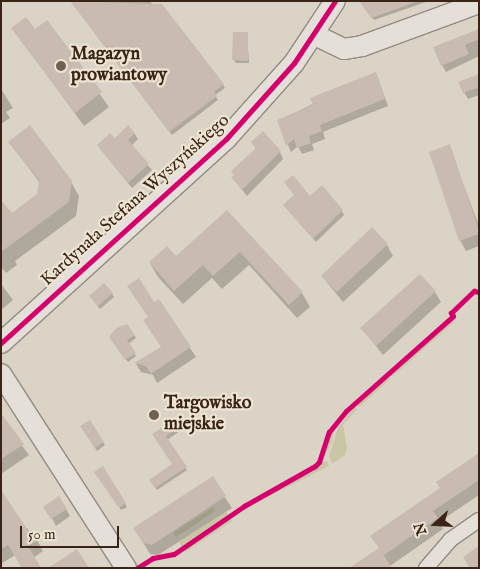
<!DOCTYPE html>
<meta charset="utf-8">
<style>
body{margin:0}
#map{position:relative;width:480px;height:569px;overflow:hidden;background:#dbd3c5;font-family:"IM FELL English",serif}
div>[style]{position:absolute}
.green>*{inset:0;background:#c9c6a6}
.shadow>*{inset:0;background:#0003}
.building>*{inset:0;background:#c9bbb1}
.roads{filter:drop-shadow(1px 0 #938c82) drop-shadow(-1px 0 #938c82) drop-shadow(0 1px #938c82) drop-shadow(0 -1px #938c82)}
.street>*{height:14px;margin:-7px;padding:0 7px;transform-origin:7px;border-radius:7px;background:#e4dfd8}
.secondary>*{height:20px;margin:-10px;padding:0 10px;transform-origin:10px;border-radius:10px;background:#e4dfd8}
.cycleway>*{height:5px;margin:-2.5px;padding:0 2.5px;transform-origin:2.5px;border-radius:2.5px;background:#d6006c}
.dots>*{width:14px;height:14px;translate:-50% -50%;box-sizing:border-box;border:2px solid #ede4d3;border-radius:50%}
span{translate:-50% -50%;white-space:nowrap;text-align:center;line-height:1.15;-webkit-text-stroke:4.5px #ede4d3;paint-order:stroke}
.poi-label{font-size:18px;color:#3a2415;font-weight:700}
.left{translate:0 -50%;text-align:left}
.street-label{font-size:18px;color:#3a2415}
.frame{position:absolute;inset:0;border:2px solid #3a2415;pointer-events:none}
.north{position:absolute;left:410px;top:499px;width:50px;height:50px;-webkit-text-stroke:4px #ede4d3;paint-order:stroke;rotate:251deg;font-size:14px;font-weight:700;line-height:20px;text-align:center;color:#3a2415}
.north::after{content:'';display:block;margin:auto;width:18px;height:22px;background:#3a2415;clip-path:polygon(50% 0,100% 100%,50% 72%,0 100%)}
.scale{position:absolute;left:20px;top:526px;width:99px;height:22px;box-sizing:border-box;border:2px solid #3a2415;border-top:0;padding-left:6px;font-size:15px;line-height:18px;white-space:nowrap;color:#3a2415;-webkit-text-stroke:4px #ede4d3;paint-order:stroke}
</style>
<div id="map">
<div class="green">
<div style="clip-path:polygon(454px 319px,455px 321px,392px 377px,390px 375px)"></div>
<div style="clip-path:polygon(388px 377px,390px 379px,359px 407px,357px 405px)"></div>
<div style="clip-path:polygon(355px 407px,357px 409px,343px 425px,347px 448px,345px 455px,332px 464px,329px 456px,338px 428px)"></div>
<div style="clip-path:polygon(335px 427px,331px 444px,323px 458px,330px 434px)"></div>
<div style="clip-path:polygon(327px 461px,329px 466px,259px 501px,315px 470px,322px 462px)"></div>
<div style="clip-path:polygon(213px 507px,215px 511px,176px 537px,173px 533px)"></div>
<div style="clip-path:polygon(226px 512px,229px 516px,182px 547px,179px 542px)"></div>
<div style="clip-path:polygon(231px 519px,232px 521px,185px 552px,184px 550px)"></div>
</div>
<div class="shadow">
<div style="clip-path:polygon(71px 1px,150px 1px,153px 5px,161px 5px,223px 85px,225px 88px,215px 95px,218px 100px,172px 135px)"></div>
<div style="clip-path:polygon(367px 1px,429px 1px,374px 20px,366px 10px)"></div>
<div style="clip-path:polygon(47px 21px,109px 107px,84px 126px,13px 28px,34px 30px)"></div>
<div style="clip-path:polygon(479px 30px,479px 56px,446px 72px,442px 65px)"></div>
<div style="clip-path:polygon(247px 33px,249px 63px,236px 63px,234px 60px)"></div>
<div style="clip-path:polygon(376px 73px,388px 106px,323px 132px,325px 139px,312px 144px,314px 150px,302px 154px,298px 146px,291px 152px,278px 121px)"></div>
<div style="clip-path:polygon(479px 75px,479px 95px,468px 99px,464px 92px)"></div>
<div style="clip-path:polygon(1px 89px,13px 108px,6px 112px,10px 118px,1px 124px)"></div>
<div style="clip-path:polygon(134px 133px,138px 139px,131px 146px,152px 170px,132px 188px,102px 151px,115px 140px)"></div>
<div style="clip-path:polygon(9px 142px,71px 182px,79px 196px,76px 216px,15px 261px,17px 265px,6px 273px,1px 267px,1px 236px,11px 215px,39px 195px,40px 183px)"></div>
<div style="clip-path:polygon(252px 142px,280px 152px,283px 159px,247px 196px,233px 178px,256px 149px)"></div>
<div style="clip-path:polygon(449px 146px,479px 226px,479px 246px,466px 251px,460px 240px)"></div>
<div style="clip-path:polygon(295px 195px,310px 198px,342px 211px,344px 215px,316px 242px,284px 205px)"></div>
<div style="clip-path:polygon(227px 211px,302px 293px,310px 307px,297px 318px,249px 265px,222px 289px,212px 278px,183px 304px,158px 277px,150px 263px,176px 258px)"></div>
<div style="clip-path:polygon(387px 245px,393px 256px,343px 302px,322px 276px)"></div>
<div style="clip-path:polygon(1px 284px,13px 300px,1px 310px)"></div>
<div style="clip-path:polygon(435px 292px,441px 302px,383px 355px,362px 328px)"></div>
<div style="clip-path:polygon(112px 294px,114px 297px,100px 309px,92px 299px)"></div>
<div style="clip-path:polygon(159px 301px,196px 357px,157px 383px,153px 375px,141px 372px,136px 364px,162px 348px,149px 318px)"></div>
<div style="clip-path:polygon(134px 335px,136px 338px,128px 344px,136px 356px,128px 362px,112px 340px)"></div>
<div style="clip-path:polygon(181px 416px,187px 426px,167px 440px,187px 470px,157px 490px,151px 480px,174px 465px,153px 434px)"></div>
<div style="clip-path:polygon(1px 417px,29px 455px,1px 474px)"></div>
<div style="clip-path:polygon(89px 422px,105px 445px,97px 451px,82px 427px)"></div>
<div style="clip-path:polygon(479px 455px,479px 495px,439px 522px,443px 529px,390px 566px,379px 549px)"></div>
<div style="clip-path:polygon(103px 468px,127px 507px,121px 510px,96px 472px)"></div>
<div style="clip-path:polygon(212px 478px,232px 508px,158px 555px,150px 554px,141px 539px)"></div>
<div style="clip-path:polygon(1px 499px,37px 540px,43px 551px,33px 558px,15px 555px,1px 564px)"></div>
<div style="clip-path:polygon(46px 506px,66px 509px,70px 516px,56px 526px)"></div>
</div>
<div class="building">
<div style="clip-path:polygon(70px 1px,162px 4px,224px 84px,214px 92px,217px 96px,169px 132px)"></div>
<div style="clip-path:polygon(359px 1px,413px 1px,413px 3px,371px 18px)"></div>
<div style="clip-path:polygon(26px 17px,35px 29px,47px 20px,102px 92px,75px 113px,11px 28px)"></div>
<div style="clip-path:polygon(479px 29px,479px 39px,465px 45px,469px 54px,441px 66px,433px 47px)"></div>
<div style="clip-path:polygon(233px 32px,248px 32px,248px 61px,232px 60px)"></div>
<div style="clip-path:polygon(376px 72px,385px 99px,320px 125px,322px 131px,309px 136px,311px 143px,297px 148px,294px 139px,286px 146px,277px 120px,313px 105px,310px 98px)"></div>
<div style="clip-path:polygon(479px 74px,479px 87px,463px 93px,458px 82px)"></div>
<div style="clip-path:polygon(30px 125px,72px 181px,69px 202px,1px 252px,1px 200px,12px 213px,37px 194px,39px 180px,8px 142px)"></div>
<div style="clip-path:polygon(128px 125px,135px 133px,128px 140px,149px 164px,128px 183px,97px 145px,110px 133px,115px 138px)"></div>
<div style="clip-path:polygon(263px 131px,281px 151px,242px 190px,231px 177px,234px 175px,231px 171px,256px 148px,251px 142px)"></div>
<div style="clip-path:polygon(450px 144px,479px 230px,479px 234px,459px 241px,429px 152px)"></div>
<div style="clip-path:polygon(293px 175px,310px 196px,322px 185px,343px 210px,313px 239px,283px 205px,294px 195px,284px 182px)"></div>
<div style="clip-path:polygon(227px 210px,303px 292px,289px 305px,240px 252px,213px 276px,203px 265px,174px 291px,149px 262px,167px 246px,176px 256px)"></div>
<div style="clip-path:polygon(372px 227px,388px 244px,337px 292px,321px 276px)"></div>
<div style="clip-path:polygon(420px 274px,436px 291px,376px 346px,360px 328px)"></div>
<div style="clip-path:polygon(139px 278px,154px 302px,159px 299px,191px 347px,151px 374px,146px 366px,134px 363px,161px 347px,143px 320px,148px 317px,127px 286px)"></div>
<div style="clip-path:polygon(104px 283px,113px 293px,98px 306px,89px 296px)"></div>
<div style="clip-path:polygon(127px 324px,135px 335px,127px 340px,136px 353px,125px 360px,109px 337px,116px 328px)"></div>
<div style="clip-path:polygon(1px 413px,24px 444px,1px 459px)"></div>
<div style="clip-path:polygon(181px 415px,186px 422px,166px 436px,187px 467px,155px 488px,149px 480px,172px 464px,152px 434px)"></div>
<div style="clip-path:polygon(90px 420px,104px 442px,95px 448px,80px 426px)"></div>
<div style="clip-path:polygon(479px 453px,479px 480px,433px 511px,438px 518px,384px 555px,370px 536px,440px 488px,436px 482px)"></div>
<div style="clip-path:polygon(103px 466px,126px 503px,119px 508px,94px 472px)"></div>
<div style="clip-path:polygon(213px 476px,226px 496px,152px 545px,143px 543px,133px 528px)"></div>
<div style="clip-path:polygon(1px 490px,29px 532px,32px 530px,38px 540px,28px 546px,41px 568px,22px 568px,8px 545px,1px 549px)"></div>
<div style="clip-path:polygon(59px 496px,67px 509px,51px 519px,43px 507px)"></div>
<div style="clip-path:polygon(479px 546px,479px 568px,470px 568px,463px 557px)"></div>
<div style="clip-path:polygon(379px 548px,392px 568px,349px 568px)"></div>
<div style="clip-path:polygon(77px 549px,89px 568px,48px 568px)"></div>
</div>
<div class="roads">
<div class="street">
<div style="left:426px;top:568px;width:37px;rotate:-49deg"></div>
<div style="left:450px;top:540px;width:35px;rotate:-35deg"></div>
</div>
<div class="secondary">
<div style="left:315px;top:35px;width:32px;rotate:26deg"></div>
<div style="left:344px;top:49px;width:18px;rotate:-9deg"></div>
<div style="left:362px;top:46px;width:125px;rotate:-20.2deg"></div>
<div style="left:1px;top:343px;width:304px;rotate:-42.2deg"></div>
<div style="left:226px;top:139px;width:102px;rotate:-48.2deg"></div>
<div style="left:294px;top:63px;width:74px;rotate:-56.5deg"></div>
<div style="left:1px;top:374px;width:231px;rotate:57.2deg"></div>
</div>
</div>
<div class="cycleway">
<div style="left:1px;top:343px;width:304px;rotate:-42.2deg"></div>
<div style="left:226px;top:139px;width:102px;rotate:-48.2deg"></div>
<div style="left:294px;top:63px;width:74px;rotate:-56.5deg"></div>
<div style="left:137px;top:568px;width:19px;rotate:-32deg"></div>
<div style="left:153px;top:558px;width:21px;rotate:-11deg"></div>
<div style="left:174px;top:554px;width:85px;rotate:-34.4deg"></div>
<div style="left:244px;top:506px;width:81px;rotate:-29.4deg"></div>
<div style="left:315px;top:466px;width:6px;rotate:-45deg"></div>
<div style="left:319px;top:462px;width:32px;rotate:-72deg"></div>
<div style="left:329px;top:432px;width:27px;rotate:-51deg"></div>
<div style="left:346px;top:411px;width:143px;rotate:-41.6deg"></div>
<div style="left:453px;top:316px;width:4px;rotate:-124deg"></div>
<div style="left:451px;top:313px;width:32px;rotate:-44deg"></div>
<div style="left:474px;top:291px;width:5px;rotate:11deg"></div>
</div>
<div class="dots">
<div style="left:61px;top:66px;background:#726153"></div>
<div style="left:154px;top:415px;background:#726153"></div>
</div>
<div class="poi-label">
<span class="left" style="left:71px;top:66px">Magazyn<br>prowiantowy</span>
<span class="left" style="left:164px;top:415px">Targowisko<br>miejskie</span>
</div>
<div class="street-label">
<span style="left:136px;top:201px;rotate:-42deg">Kardynała Stefana Wyszyńskiego</span>
</div>
<div class="frame"></div>
<div class="north">N</div>
<div class="scale">50 m</div>
</div>
